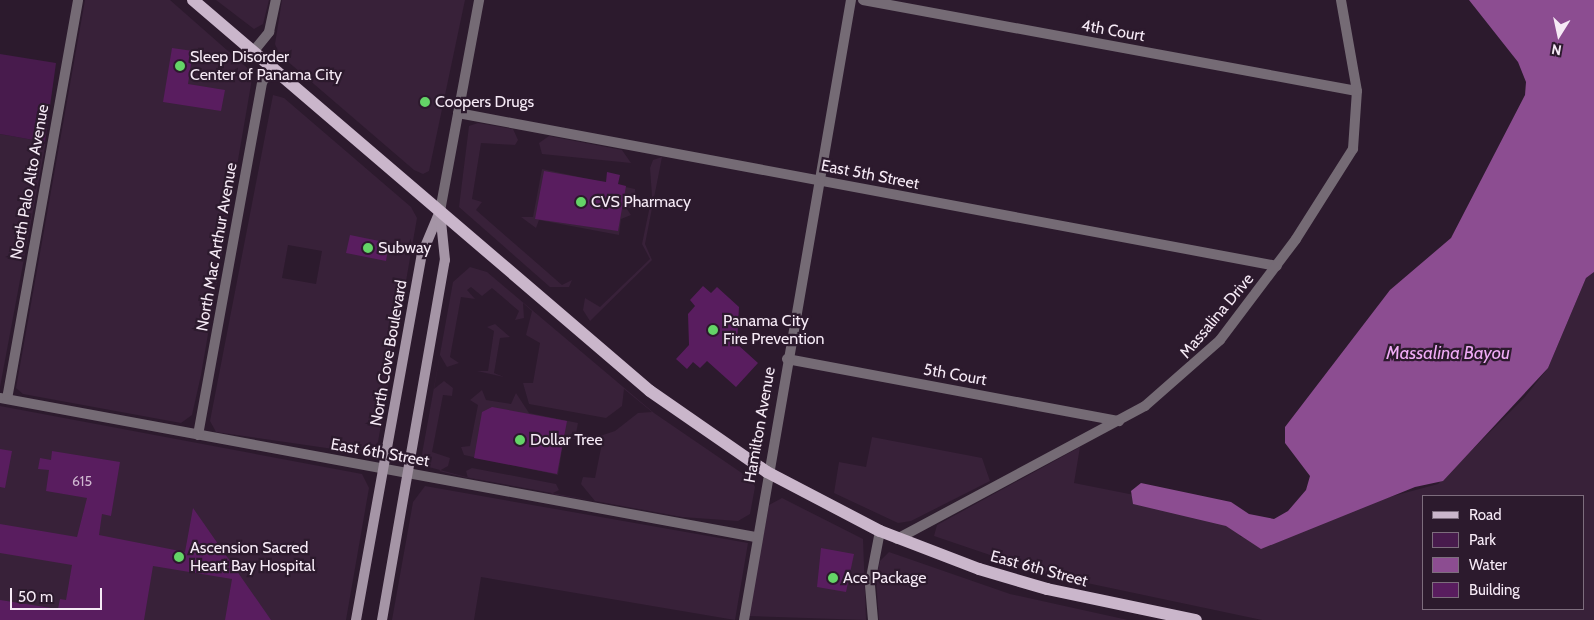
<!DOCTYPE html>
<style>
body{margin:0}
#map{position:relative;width:1594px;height:620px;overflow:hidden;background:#2c1a2d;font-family:Cabin,sans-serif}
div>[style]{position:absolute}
.built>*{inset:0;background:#382139}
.green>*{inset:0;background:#481b4d}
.water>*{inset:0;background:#8c4d91}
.building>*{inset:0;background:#591d5f}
.minor>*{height:10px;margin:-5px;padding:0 5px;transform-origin:5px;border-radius:5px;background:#756b75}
.tertiary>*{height:10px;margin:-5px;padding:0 5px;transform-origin:5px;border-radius:5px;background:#756b75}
.secondary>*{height:10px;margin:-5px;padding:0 5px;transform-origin:5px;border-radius:5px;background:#a595a6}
.primary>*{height:12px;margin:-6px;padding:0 6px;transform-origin:6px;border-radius:6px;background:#cab6cb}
.dots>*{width:14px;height:14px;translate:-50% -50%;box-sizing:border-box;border:2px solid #2c1a2d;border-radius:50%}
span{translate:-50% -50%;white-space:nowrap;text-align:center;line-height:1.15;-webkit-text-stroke:4.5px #2c1a2d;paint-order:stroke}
.number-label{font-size:14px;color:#cfb7d0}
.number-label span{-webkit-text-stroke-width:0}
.street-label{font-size:16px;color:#f6eaf6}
.poi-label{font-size:16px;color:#f6eaf6}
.left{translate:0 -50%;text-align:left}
.water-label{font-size:18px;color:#f0acf6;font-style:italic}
.legend{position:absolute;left:1422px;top:495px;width:162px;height:115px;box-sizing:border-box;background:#2c1a2d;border:1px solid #7d6d7d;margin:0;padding:6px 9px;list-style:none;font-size:15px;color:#f6eaf6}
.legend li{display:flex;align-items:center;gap:10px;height:25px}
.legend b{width:25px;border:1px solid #7d6d7d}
.north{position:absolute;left:1534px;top:10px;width:50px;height:50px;-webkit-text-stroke:4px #2c1a2d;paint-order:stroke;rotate:190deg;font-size:14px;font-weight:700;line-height:20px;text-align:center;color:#f6eaf6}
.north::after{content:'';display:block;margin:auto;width:18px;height:22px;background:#f6eaf6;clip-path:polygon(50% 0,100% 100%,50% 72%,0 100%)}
.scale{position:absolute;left:10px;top:588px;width:92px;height:22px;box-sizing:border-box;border:2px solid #f6eaf6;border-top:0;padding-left:6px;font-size:15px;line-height:18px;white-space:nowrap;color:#f6eaf6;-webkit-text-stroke:4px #2c1a2d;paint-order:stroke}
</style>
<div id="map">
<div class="built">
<div style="clip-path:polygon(85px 0,170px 0,253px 73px,201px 375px,192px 415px,181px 423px,23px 394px,16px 388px)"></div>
<div style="clip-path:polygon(216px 0,269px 0,263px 24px,254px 29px)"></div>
<div style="clip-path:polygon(282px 0,465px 0,429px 171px,423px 174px,414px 170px,279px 54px,275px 44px)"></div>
<div style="clip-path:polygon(evenodd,273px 95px,284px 98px,411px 207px,417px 218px,378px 442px,368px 454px,216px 432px,210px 421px,273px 95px,288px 245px,322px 251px,316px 284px,282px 278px,288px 245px)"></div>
<div style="clip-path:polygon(478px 123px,513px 129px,518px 140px,515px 145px,481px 143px,472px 199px,482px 202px,476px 210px,562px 285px,572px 280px,569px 287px,550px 287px,459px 207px,469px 126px)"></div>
<div style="clip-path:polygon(0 134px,46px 142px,0 387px)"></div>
<div style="clip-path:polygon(549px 136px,622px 150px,631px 163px,542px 154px,539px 143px)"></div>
<div style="clip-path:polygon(662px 157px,645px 244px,652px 260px,590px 321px,583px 310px,585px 298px,600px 307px,650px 259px,642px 244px,652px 196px,650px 168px,653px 160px)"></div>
<div style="clip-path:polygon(542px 169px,635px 189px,636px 205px,627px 209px,631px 215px,621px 219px,619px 235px,539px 220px,536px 228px,521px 217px,533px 217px)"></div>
<div style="clip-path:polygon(evenodd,470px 267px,487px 272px,654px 413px,752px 480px,755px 487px,750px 514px,738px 521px,682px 517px,470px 478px,425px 466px,422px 454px,453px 282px,470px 267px,471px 287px,482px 296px,492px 288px,519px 311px,515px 320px,524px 318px,523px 303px,532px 311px,526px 335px,540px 343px,533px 383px,523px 383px,529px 404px,606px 418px,622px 406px,624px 389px,652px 412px,638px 413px,615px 431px,591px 439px,602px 443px,595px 478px,583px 477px,581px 484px,595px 501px,551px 494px,559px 490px,556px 484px,472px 468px,466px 471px,468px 478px,439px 471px,448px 466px,450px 458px,432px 452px,443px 395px,452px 396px,453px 388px,444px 381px,434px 389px,440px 355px,447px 367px,459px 363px,450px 357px,461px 297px,475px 299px,467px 290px,471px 287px)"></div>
<div style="clip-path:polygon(evenodd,1594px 272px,1594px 620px,1262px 620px,1049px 575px,934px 536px,937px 525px,1080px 447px,1074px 483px,1245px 517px,1240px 537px,1438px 484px,1524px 398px,1548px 368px,1586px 278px,1594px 272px,1423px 496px,1583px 496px,1583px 609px,1423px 609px,1423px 496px)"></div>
<div style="clip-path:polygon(495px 324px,510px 337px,500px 338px,494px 373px,504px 377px,477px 371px,488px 371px,494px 331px,487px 327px)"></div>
<div style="clip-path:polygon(482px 390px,486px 400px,511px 404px,516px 393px,529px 413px,578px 423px,575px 439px,564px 437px,558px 475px,464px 455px,461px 447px,470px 446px,478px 405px,470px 400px)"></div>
<div style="clip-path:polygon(0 406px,362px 474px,369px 488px,346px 620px,0 620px)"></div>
<div style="clip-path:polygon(872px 437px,982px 458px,990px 481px,911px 521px,898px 523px,834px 493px,839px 462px,866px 467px)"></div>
<div style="clip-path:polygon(425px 486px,748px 543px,735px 620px,481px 577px,474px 620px,392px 620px,413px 502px)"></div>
<div style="clip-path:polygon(782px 498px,863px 539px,866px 620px,748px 616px,769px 505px)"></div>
<div style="clip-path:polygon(889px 552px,1010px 594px,1128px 620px,879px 620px,876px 579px,880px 561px)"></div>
</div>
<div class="green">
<div style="clip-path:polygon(0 54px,56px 63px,45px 142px,0 134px)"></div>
</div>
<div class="water">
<div style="clip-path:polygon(1469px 0,1594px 0,1594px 272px,1586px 278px,1548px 368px,1443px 481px,1415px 487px,1261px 549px,1226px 526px,1133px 504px,1131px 491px,1141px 483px,1231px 502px,1249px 514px,1274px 519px,1288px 511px,1306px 490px,1310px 476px,1285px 443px,1285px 427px,1390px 290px,1451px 238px,1525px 95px,1526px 82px,1518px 62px)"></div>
</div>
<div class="building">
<div style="clip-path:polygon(172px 48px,193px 51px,188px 84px,225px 90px,221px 111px,163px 102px)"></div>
<div style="clip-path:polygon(544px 171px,606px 182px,607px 172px,620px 175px,618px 184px,626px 186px,618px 231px,535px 219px)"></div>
<div style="clip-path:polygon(350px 235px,389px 243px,386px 261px,346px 253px)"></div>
<div style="clip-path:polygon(703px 286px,711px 293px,717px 287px,739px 307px,737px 344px,758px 363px,736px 387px,707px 361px,700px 368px,693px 362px,687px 369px,676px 359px,689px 345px,688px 314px,695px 306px,690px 300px)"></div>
<div style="clip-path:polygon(492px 407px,567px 421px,557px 474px,474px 458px,482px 412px)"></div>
<div style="clip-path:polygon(0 449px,12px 451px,5px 488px,0 487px)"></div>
<div style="clip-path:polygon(52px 451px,120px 462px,111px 516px,102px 514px,99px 535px,185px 552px,193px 508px,271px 620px,225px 620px,232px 579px,153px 566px,144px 620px,0 620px,0 600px,58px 609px,60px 599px,66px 600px,72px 565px,0 553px,0 524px,77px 537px,87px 498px,46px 491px,49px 470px,38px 469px,40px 458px,51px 460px)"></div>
<div style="clip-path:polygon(821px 548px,854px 554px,846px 592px,817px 587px)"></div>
</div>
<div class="minor">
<div style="left:863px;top:0;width:502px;rotate:10.44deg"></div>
<div style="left:253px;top:52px;width:26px;rotate:-51deg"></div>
<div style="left:269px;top:32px;width:33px;rotate:-78deg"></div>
<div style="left:458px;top:113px;width:833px;rotate:10.58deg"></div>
<div style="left:787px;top:359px;width:338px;rotate:10.6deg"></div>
<div style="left:0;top:398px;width:768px;rotate:10.43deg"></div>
<div style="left:7px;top:399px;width:405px;rotate:-79.9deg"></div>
<div style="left:198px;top:435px;width:359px;rotate:-79.7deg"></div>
<div style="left:262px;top:82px;width:17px;rotate:-50deg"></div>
<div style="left:897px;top:539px;width:281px;rotate:-28.2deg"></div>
<div style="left:1145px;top:406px;width:100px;rotate:-41.3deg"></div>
<div style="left:1220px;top:340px;width:126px;rotate:-53deg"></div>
<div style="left:1296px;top:239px;width:107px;rotate:-57.7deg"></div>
<div style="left:1353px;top:149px;width:58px;rotate:-86.1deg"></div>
<div style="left:1357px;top:91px;width:92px;rotate:-100deg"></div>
<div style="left:744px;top:620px;width:629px;rotate:-80.21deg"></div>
<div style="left:873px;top:620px;width:37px;rotate:-95deg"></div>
<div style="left:870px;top:583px;width:53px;rotate:-79.1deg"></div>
</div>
<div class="tertiary">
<div style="left:440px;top:211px;width:215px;rotate:-79.5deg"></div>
</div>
<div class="secondary">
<div style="left:356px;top:620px;width:372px;rotate:-79.8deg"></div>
<div style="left:422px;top:254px;width:47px;rotate:-67.3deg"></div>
<div style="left:382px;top:620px;width:365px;rotate:-80.1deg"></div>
<div style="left:445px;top:260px;width:48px;rotate:-95.9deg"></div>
</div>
<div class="primary">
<div style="left:193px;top:0;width:601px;rotate:40.55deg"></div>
<div style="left:650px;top:391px;width:142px;rotate:34.7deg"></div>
<div style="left:767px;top:472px;width:127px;rotate:27.6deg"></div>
<div style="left:880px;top:531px;width:106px;rotate:21deg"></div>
<div style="left:979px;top:569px;width:71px;rotate:16.4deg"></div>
<div style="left:1047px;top:589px;width:152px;rotate:11.8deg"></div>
</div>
<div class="dots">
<div style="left:180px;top:66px;background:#64d467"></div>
<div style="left:425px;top:102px;background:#64d467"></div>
<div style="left:581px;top:202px;background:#64d467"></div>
<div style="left:368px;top:248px;background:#64d467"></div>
<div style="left:713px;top:330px;background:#64d467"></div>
<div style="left:520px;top:440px;background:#64d467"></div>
<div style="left:179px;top:557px;background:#64d467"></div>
<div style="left:833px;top:578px;background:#64d467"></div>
</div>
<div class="number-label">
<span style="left:82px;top:481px">615</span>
</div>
<div class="street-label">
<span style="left:1113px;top:31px;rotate:10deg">4th Court</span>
<span style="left:870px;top:175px;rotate:11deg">East 5th Street</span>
<span style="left:30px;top:182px;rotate:-80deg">North Palo Alto Avenue</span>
<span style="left:217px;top:247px;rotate:-80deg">North Mac Arthur Avenue</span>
<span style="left:1217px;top:316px;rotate:-50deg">Massalina Drive</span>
<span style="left:389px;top:353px;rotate:-80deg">North Cove Boulevard</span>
<span style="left:955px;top:375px;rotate:10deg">5th Court</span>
<span style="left:760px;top:425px;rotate:-80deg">Hamilton Avenue</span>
<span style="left:380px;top:453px;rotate:10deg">East 6th Street</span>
<span style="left:1039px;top:569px;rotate:15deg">East 6th Street</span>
</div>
<div class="poi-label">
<span class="left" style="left:190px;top:66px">Sleep Disorder<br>Center of Panama City</span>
<span class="left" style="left:435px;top:102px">Coopers Drugs</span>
<span class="left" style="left:591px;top:202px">CVS Pharmacy</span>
<span class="left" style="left:378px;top:248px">Subway</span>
<span class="left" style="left:723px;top:330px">Panama City<br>Fire Prevention</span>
<span class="left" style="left:530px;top:440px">Dollar Tree</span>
<span class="left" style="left:190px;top:557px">Ascension Sacred<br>Heart Bay Hospital</span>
<span class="left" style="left:843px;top:578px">Ace Package</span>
</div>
<div class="water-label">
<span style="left:1448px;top:353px">Massalina Bayou</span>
</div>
<ul class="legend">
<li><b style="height:6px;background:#cab6cb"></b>Road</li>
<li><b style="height:14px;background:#481b4d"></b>Park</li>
<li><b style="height:14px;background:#8c4d91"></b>Water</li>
<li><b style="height:14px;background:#591d5f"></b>Building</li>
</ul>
<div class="north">N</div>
<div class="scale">50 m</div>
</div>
